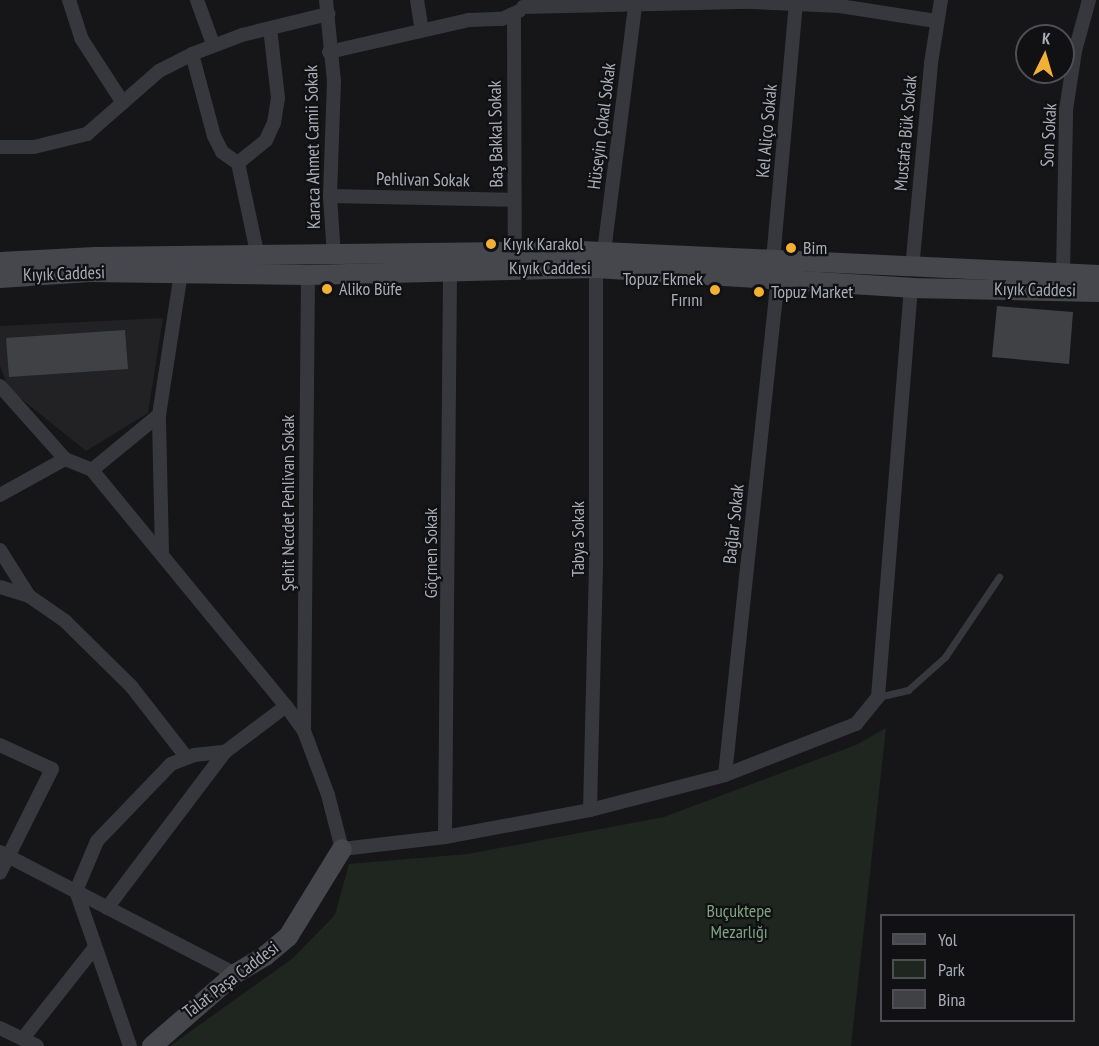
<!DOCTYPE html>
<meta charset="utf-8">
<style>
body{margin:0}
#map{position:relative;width:1099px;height:1046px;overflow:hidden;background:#161618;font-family:"PT Sans Narrow",sans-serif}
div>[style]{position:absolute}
.built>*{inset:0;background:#222225}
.green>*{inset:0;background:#1e261f}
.building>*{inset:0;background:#404145}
.service>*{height:7px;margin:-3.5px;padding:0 3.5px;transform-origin:3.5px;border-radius:3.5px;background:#37383d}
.minor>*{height:14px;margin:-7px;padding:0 7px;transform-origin:7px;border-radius:7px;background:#37383d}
.secondary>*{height:20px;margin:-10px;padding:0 10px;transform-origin:10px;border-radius:10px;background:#45474d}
.dots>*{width:16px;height:16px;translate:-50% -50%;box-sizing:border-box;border:3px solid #111113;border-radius:50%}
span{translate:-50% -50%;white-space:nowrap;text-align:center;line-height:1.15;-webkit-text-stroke:4.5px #111113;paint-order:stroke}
.street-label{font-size:18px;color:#a8adb8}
.poi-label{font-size:18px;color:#a8adb8}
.left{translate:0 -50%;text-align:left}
.right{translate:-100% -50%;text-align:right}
.park-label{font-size:18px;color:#7fa381}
.legend{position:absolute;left:880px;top:914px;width:195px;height:108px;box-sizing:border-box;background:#111113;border:2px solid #4d4f55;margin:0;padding:8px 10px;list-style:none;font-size:18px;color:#a8adb8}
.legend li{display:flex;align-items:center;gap:12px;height:30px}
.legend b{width:30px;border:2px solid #4d4f55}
.north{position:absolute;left:1015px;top:24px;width:60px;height:60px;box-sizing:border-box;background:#111113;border:2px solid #4d4f55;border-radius:50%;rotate:5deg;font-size:16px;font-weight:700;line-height:24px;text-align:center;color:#a8adb8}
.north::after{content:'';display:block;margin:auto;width:21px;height:27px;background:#f2b134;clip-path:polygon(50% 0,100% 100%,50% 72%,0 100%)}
</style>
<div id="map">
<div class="built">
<div style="clip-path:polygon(163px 318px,148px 413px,86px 451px,9px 389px,0 366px,0 326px)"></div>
</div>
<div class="green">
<div style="clip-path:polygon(886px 728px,851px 1046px,170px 1046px,293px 958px,335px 915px,349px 864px,468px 854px,664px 817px,856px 745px)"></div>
</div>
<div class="building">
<div style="clip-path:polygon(997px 306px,1073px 312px,1069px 364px,992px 357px)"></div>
<div style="clip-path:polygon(125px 330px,128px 369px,9px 377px,6px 338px)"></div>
</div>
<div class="service">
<div style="left:878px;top:697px;width:31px;rotate:-13deg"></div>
<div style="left:908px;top:690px;width:50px;rotate:-41.7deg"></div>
<div style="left:945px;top:657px;width:97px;rotate:-56deg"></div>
</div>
<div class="minor">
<div style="left:69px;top:0;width:40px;rotate:72deg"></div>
<div style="left:81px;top:38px;width:77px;rotate:57.1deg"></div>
<div style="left:197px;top:0;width:47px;rotate:70deg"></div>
<div style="left:326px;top:0;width:81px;rotate:84.4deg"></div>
<div style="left:334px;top:81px;width:115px;rotate:92deg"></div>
<div style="left:330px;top:196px;width:61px;rotate:86.2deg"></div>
<div style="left:417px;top:0;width:31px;rotate:81deg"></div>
<div style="left:523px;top:7px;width:228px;rotate:-1.3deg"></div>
<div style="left:751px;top:2px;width:89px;rotate:2.6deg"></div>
<div style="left:840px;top:6px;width:97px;rotate:8.9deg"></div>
<div style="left:514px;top:16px;width:236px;rotate:89.8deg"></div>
<div style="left:329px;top:52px;width:144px;rotate:-12.9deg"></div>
<div style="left:469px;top:20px;width:33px;rotate:-2deg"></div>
<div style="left:502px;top:19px;width:19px;rotate:-25deg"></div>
<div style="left:192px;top:54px;width:85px;rotate:75deg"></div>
<div style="left:214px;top:136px;width:18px;rotate:63deg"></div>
<div style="left:222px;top:152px;width:19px;rotate:35deg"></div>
<div style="left:0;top:147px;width:34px"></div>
<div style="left:34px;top:147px;width:55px;rotate:-13.8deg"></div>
<div style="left:87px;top:134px;width:96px;rotate:-41.2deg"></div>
<div style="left:159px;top:71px;width:37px;rotate:-27deg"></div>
<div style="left:192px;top:54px;width:53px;rotate:-20.8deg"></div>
<div style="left:242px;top:35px;width:89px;rotate:-13.7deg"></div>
<div style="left:330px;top:196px;width:184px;rotate:1.2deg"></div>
<div style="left:604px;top:252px;width:249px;rotate:-82.8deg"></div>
<div style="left:258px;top:257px;width:96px;rotate:-102deg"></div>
<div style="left:238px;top:163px;width:36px;rotate:-39deg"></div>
<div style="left:266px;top:140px;width:19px;rotate:-65deg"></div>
<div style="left:274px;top:123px;width:25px;rotate:-81deg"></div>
<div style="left:278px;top:98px;width:70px;rotate:-96.5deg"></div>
<div style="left:773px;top:260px;width:257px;rotate:-84.9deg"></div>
<div style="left:912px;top:269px;width:207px;rotate:-84.7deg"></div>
<div style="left:931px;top:63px;width:64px;rotate:-81deg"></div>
<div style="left:1063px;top:273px;width:163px;rotate:-88.9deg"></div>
<div style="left:1066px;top:110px;width:60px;rotate:-81.3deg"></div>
<div style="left:1075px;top:51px;width:53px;rotate:-74.6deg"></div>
<div style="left:0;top:386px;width:98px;rotate:48.3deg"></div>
<div style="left:65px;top:459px;width:29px;rotate:22deg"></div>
<div style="left:92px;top:470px;width:306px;rotate:50.6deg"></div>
<div style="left:286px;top:706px;width:31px;rotate:54deg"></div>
<div style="left:304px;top:731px;width:68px;rotate:69.4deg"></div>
<div style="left:328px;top:795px;width:56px;rotate:75.5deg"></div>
<div style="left:342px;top:849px;width:104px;rotate:-6.6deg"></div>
<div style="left:445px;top:837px;width:147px;rotate:-10.5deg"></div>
<div style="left:590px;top:810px;width:139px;rotate:-14.5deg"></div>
<div style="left:725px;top:775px;width:141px;rotate:-21.3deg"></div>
<div style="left:856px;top:724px;width:35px;rotate:-51deg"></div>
<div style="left:878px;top:697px;width:410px;rotate:-85.4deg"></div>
<div style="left:92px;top:470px;width:87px;rotate:-39.4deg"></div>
<div style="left:0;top:495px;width:74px;rotate:-29deg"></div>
<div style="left:0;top:550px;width:54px;rotate:57.8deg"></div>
<div style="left:162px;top:552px;width:137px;rotate:-91.3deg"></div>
<div style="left:159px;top:415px;width:144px;rotate:-81.2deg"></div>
<div style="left:0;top:587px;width:30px;rotate:17deg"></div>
<div style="left:29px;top:596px;width:44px;rotate:34.8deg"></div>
<div style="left:65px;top:621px;width:93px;rotate:44.6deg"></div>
<div style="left:131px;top:686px;width:91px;rotate:52.1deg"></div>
<div style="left:304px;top:731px;width:456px;rotate:-89.5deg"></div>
<div style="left:0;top:745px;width:57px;rotate:24.8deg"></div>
<div style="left:52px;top:769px;width:116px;rotate:116.6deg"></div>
<div style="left:725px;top:775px;width:501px;rotate:-83.93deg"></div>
<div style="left:590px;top:810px;width:247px;rotate:-88.6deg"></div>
<div style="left:596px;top:563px;width:295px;rotate:-90deg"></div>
<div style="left:445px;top:837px;width:567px;rotate:-89.49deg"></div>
<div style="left:0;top:852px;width:265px;rotate:27.4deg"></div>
<div style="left:107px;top:908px;width:196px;rotate:-52.9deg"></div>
<div style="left:0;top:1028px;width:41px;rotate:25.9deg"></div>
<div style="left:24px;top:1037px;width:115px;rotate:-51.7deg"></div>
<div style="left:130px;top:1046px;width:164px;rotate:-109.2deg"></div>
<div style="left:76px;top:891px;width:54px;rotate:-67.2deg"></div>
<div style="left:97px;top:841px;width:107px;rotate:-46.1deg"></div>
<div style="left:171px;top:764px;width:25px;rotate:-21deg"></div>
<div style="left:194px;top:755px;width:31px;rotate:-6deg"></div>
<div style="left:225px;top:752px;width:76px;rotate:-37deg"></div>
</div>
<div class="secondary">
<div style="left:0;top:262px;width:95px;rotate:-3deg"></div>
<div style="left:95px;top:257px;width:486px;rotate:-0.7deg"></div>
<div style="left:581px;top:251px;width:519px;rotate:2.65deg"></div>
<div style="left:0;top:278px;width:89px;rotate:-3.9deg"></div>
<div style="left:89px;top:272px;width:219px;rotate:0.8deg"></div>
<div style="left:308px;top:275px;width:288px;rotate:-1.4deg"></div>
<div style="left:596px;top:268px;width:316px;rotate:3.6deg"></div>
<div style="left:911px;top:288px;width:188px;rotate:1.2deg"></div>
<div style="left:152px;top:1046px;width:110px;rotate:-40.9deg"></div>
<div style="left:235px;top:974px;width:35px;rotate:-31deg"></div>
<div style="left:265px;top:956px;width:30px;rotate:-40deg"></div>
<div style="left:288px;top:937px;width:103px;rotate:-58.5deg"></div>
</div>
<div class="dots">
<div style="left:491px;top:244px;background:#f2b134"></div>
<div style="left:791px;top:248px;background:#f2b134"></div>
<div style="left:327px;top:289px;background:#f2b134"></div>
<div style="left:715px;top:290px;background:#f2b134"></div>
<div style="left:759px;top:292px;background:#f2b134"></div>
</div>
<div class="street-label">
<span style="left:602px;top:126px;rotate:-83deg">Hüseyin Çokal Sokak</span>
<span style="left:767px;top:131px;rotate:-85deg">Kel Aliço Sokak</span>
<span style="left:906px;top:133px;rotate:-85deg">Mustafa Bük Sokak</span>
<span style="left:496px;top:134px;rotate:-91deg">Baş Bakkal Sokak</span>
<span style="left:1049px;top:135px;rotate:-87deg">Son Sokak</span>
<span style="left:313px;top:147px;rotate:-91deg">Karaca Ahmet Camii Sokak</span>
<span style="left:423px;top:180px;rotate:1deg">Pehlivan Sokak</span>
<span style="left:550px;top:268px">Kıyık Caddesi</span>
<span style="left:64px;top:274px;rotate:-2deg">Kıyık Caddesi</span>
<span style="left:1035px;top:290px;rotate:1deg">Kıyık Caddesi</span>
<span style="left:288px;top:503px;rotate:-90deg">Şehit Necdet Pehlivan Sokak</span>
<span style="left:734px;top:524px;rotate:-84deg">Bağlar Sokak</span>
<span style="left:578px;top:539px;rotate:-90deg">Tabya Sokak</span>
<span style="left:431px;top:553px;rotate:-90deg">Göçmen Sokak</span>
<span style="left:231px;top:980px;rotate:-37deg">Talat Paşa Caddesi</span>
</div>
<div class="poi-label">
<span class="left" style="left:503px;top:244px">Kıyık Karakol</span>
<span class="left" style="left:803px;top:248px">Bim</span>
<span class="right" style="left:703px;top:290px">Topuz Ekmek<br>Fırını</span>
<span class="left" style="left:339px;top:289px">Aliko Büfe</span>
<span class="left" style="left:771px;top:292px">Topuz Market</span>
</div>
<div class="park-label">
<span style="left:739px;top:922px">Buçuktepe<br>Mezarlığı</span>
</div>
<ul class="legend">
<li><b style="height:8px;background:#45474d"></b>Yol</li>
<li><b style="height:16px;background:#1e261f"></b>Park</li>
<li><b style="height:16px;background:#404145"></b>Bina</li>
</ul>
<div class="north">K</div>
</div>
